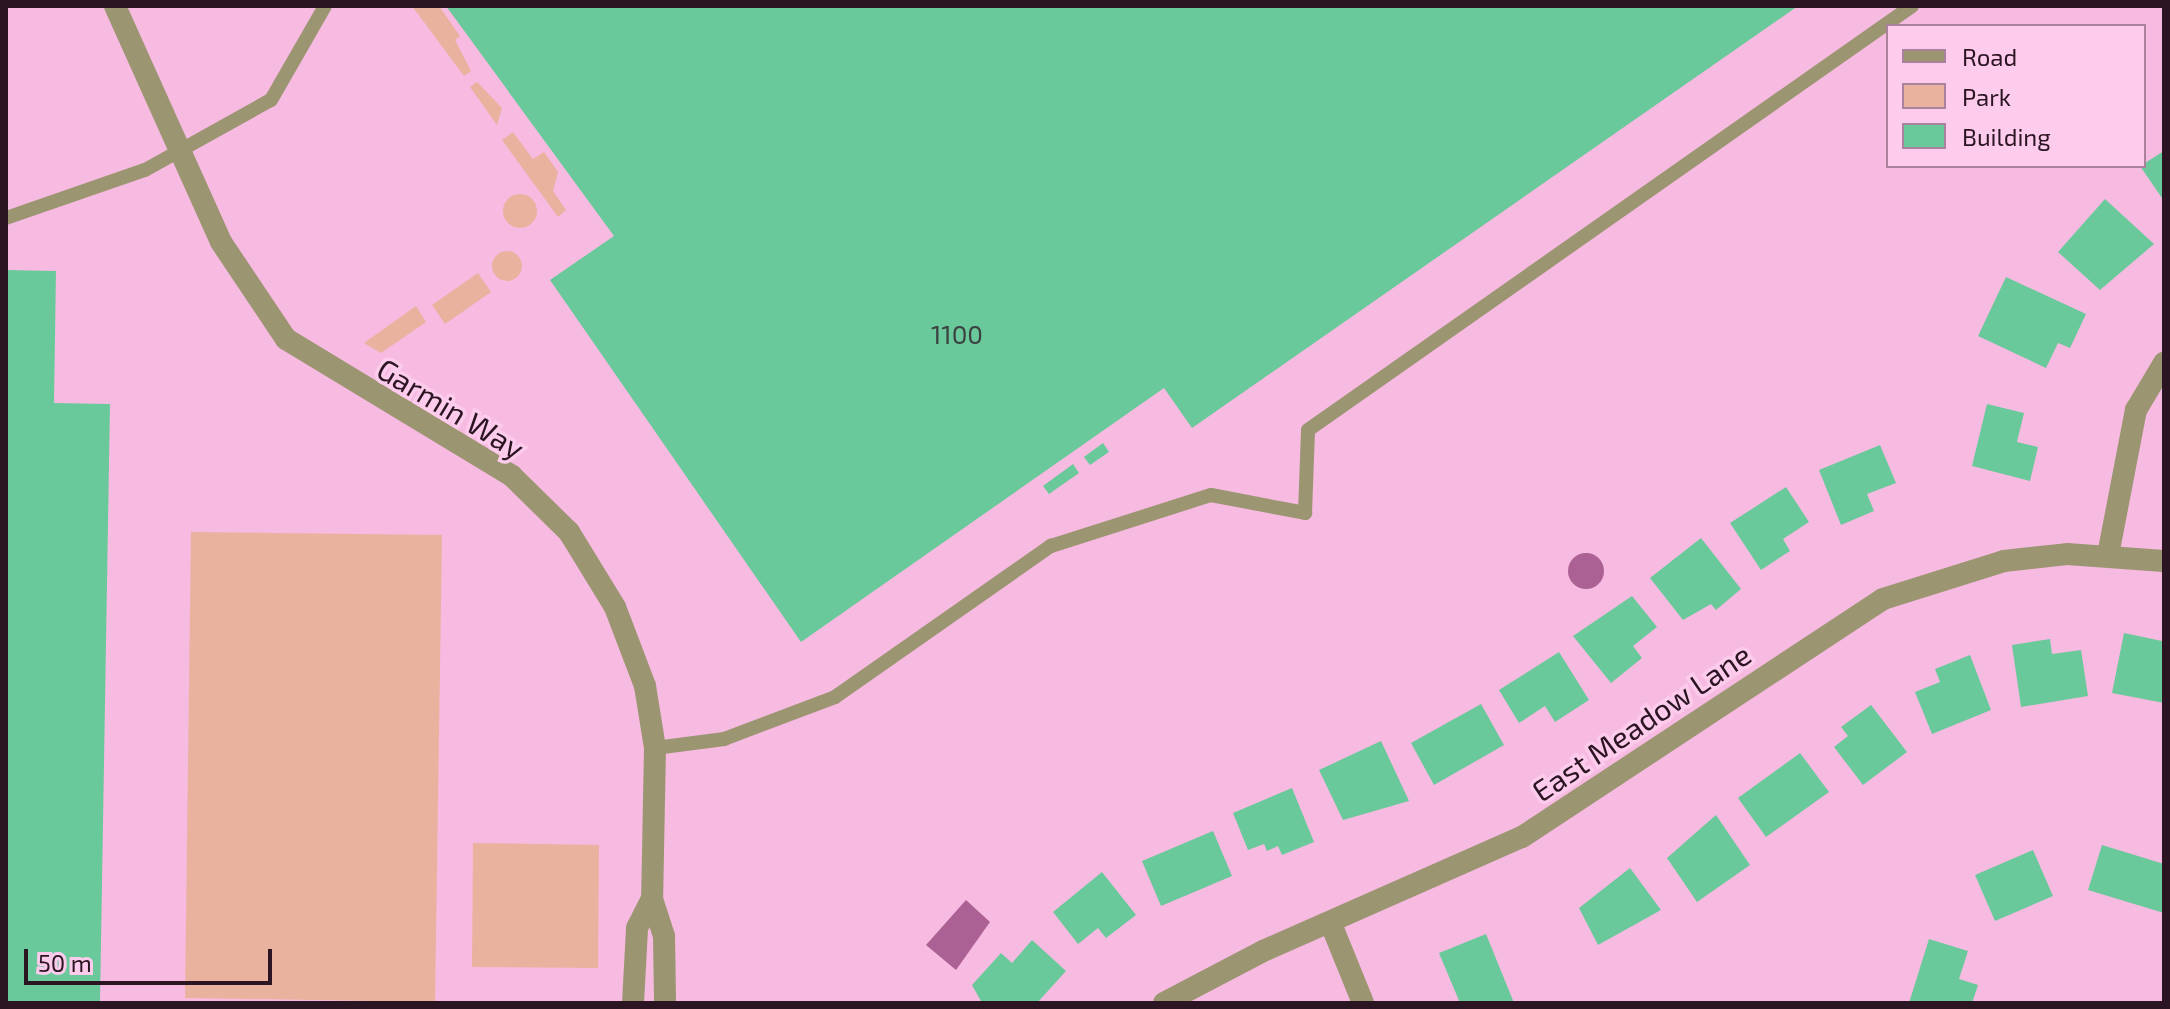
<!DOCTYPE html>
<style>
body{margin:0}
#map{position:relative;width:2170px;height:1009px;overflow:hidden;background:#f7bae1;font-family:"Exo 2",sans-serif}
div>[style]{position:absolute}
.green>*{inset:0;background:#e9b29e}
.round{border-radius:50%}
.water>*{inset:0;background:#ab6193}
.building>*{inset:0;background:#6ac99b}
.service>*{height:14px;margin:-7px;padding:0 7px;transform-origin:7px;border-radius:7px;background:#9b9671}
.minor>*{height:22px;margin:-11px;padding:0 11px;transform-origin:11px;border-radius:11px;background:#9b9671}
span{translate:-50% -50%;white-space:nowrap;text-align:center;line-height:1.15;-webkit-text-stroke:7px #fdcbeb;paint-order:stroke}
.number-label{font-size:26px;color:#3b4241}
.number-label span{-webkit-text-stroke-width:0}
.street-label{font-size:30px;color:#2b1523}
.frame{position:absolute;inset:0;border:8px solid #2b1523;pointer-events:none}
.legend{position:absolute;left:1886px;top:24px;width:260px;height:144px;box-sizing:border-box;background:#fdcbeb;border:2px solid #a9829b;margin:0;padding:10px 14px;list-style:none;font-size:24px;color:#2b1523}
.legend li{display:flex;align-items:center;gap:16px;height:40px}
.legend b{width:40px;border:2px solid #a9829b}
.scale{position:absolute;left:24px;top:949px;width:248px;height:36px;box-sizing:border-box;border:4px solid #2b1523;border-top:0;padding-left:10px;font-size:24px;line-height:28px;white-space:nowrap;color:#2b1523;-webkit-text-stroke:6px #fdcbeb;paint-order:stroke}
</style>
<div id="map">
<div class="green">
<div style="clip-path:polygon(412px 6px,439px 6px,460px 36px,455px 40px,471px 71px,464px 76px)"></div>
<div style="clip-path:polygon(477px 82px,502px 108px,497px 125px,470px 87px)"></div>
<div style="clip-path:polygon(513px 132px,533px 159px,544px 152px,558px 172px,553px 191px,566px 210px,558px 217px,502px 140px)"></div>
<div class="round" style="left:503px;top:194px;width:34px;height:34px"></div>
<div class="round" style="left:492px;top:251px;width:30px;height:30px"></div>
<div style="clip-path:polygon(478px 273px,491px 292px,445px 324px,432px 305px)"></div>
<div style="clip-path:polygon(416px 306px,426px 322px,381px 353px,364px 343px)"></div>
<div style="clip-path:polygon(191px 532px,442px 535px,435px 1002px,185px 998px)"></div>
<div style="clip-path:polygon(473px 843px,599px 845px,598px 968px,472px 967px)"></div>
</div>
<div class="water">
<div class="round" style="left:1568px;top:553px;width:36px;height:36px"></div>
<div style="clip-path:polygon(966px 900px,990px 922px,956px 970px,926px 945px)"></div>
</div>
<div class="building">
<div style="clip-path:polygon(446px 6px,1798px 6px,1192px 428px,1164px 388px,801px 642px,550px 280px,614px 236px)"></div>
<div style="clip-path:polygon(2164px 151px,2164px 201px,2140px 166px)"></div>
<div style="clip-path:polygon(2105px 199px,2154px 244px,2100px 290px,2058px 252px)"></div>
<div style="clip-path:polygon(6px 270px,56px 271px,54px 403px,110px 404px,100px 1003px,6px 1003px)"></div>
<div style="clip-path:polygon(2006px 277px,2086px 314px,2070px 348px,2058px 343px,2046px 368px,1978px 336px)"></div>
<div style="clip-path:polygon(1987px 404px,2024px 413px,2017px 442px,2038px 447px,2030px 481px,1972px 466px)"></div>
<div style="clip-path:polygon(1103px 443px,1109px 452px,1090px 465px,1084px 457px)"></div>
<div style="clip-path:polygon(1880px 445px,1896px 483px,1867px 494px,1874px 511px,1841px 525px,1819px 470px)"></div>
<div style="clip-path:polygon(1073px 464px,1079px 473px,1049px 494px,1043px 486px)"></div>
<div style="clip-path:polygon(1786px 487px,1809px 522px,1783px 539px,1790px 551px,1761px 570px,1730px 523px)"></div>
<div style="clip-path:polygon(1701px 538px,1741px 589px,1716px 610px,1711px 604px,1683px 620px,1650px 578px)"></div>
<div style="clip-path:polygon(1632px 596px,1657px 627px,1633px 646px,1642px 658px,1611px 683px,1573px 636px)"></div>
<div style="clip-path:polygon(2124px 633px,2162px 641px,2164px 703px,2112px 693px)"></div>
<div style="clip-path:polygon(2050px 639px,2052px 654px,2081px 650px,2088px 696px,2021px 707px,2012px 645px)"></div>
<div style="clip-path:polygon(1559px 652px,1589px 700px,1555px 722px,1545px 706px,1519px 723px,1499px 690px)"></div>
<div style="clip-path:polygon(1970px 655px,1991px 710px,1932px 734px,1915px 692px,1940px 682px,1935px 669px)"></div>
<div style="clip-path:polygon(1481px 704px,1504px 745px,1434px 785px,1411px 743px)"></div>
<div style="clip-path:polygon(1871px 705px,1907px 752px,1863px 785px,1834px 747px,1848px 736px,1841px 727px)"></div>
<div style="clip-path:polygon(1381px 741px,1409px 801px,1343px 820px,1319px 770px)"></div>
<div style="clip-path:polygon(1800px 753px,1829px 792px,1766px 837px,1738px 798px)"></div>
<div style="clip-path:polygon(1292px 788px,1314px 842px,1282px 855px,1278px 846px,1267px 851px,1264px 844px,1248px 850px,1233px 813px)"></div>
<div style="clip-path:polygon(1716px 815px,1750px 865px,1697px 902px,1667px 858px)"></div>
<div style="clip-path:polygon(1213px 831px,1232px 876px,1161px 906px,1142px 861px)"></div>
<div style="clip-path:polygon(2102px 845px,2164px 864px,2164px 913px,2088px 890px)"></div>
<div style="clip-path:polygon(2033px 850px,2053px 896px,1995px 921px,1975px 875px)"></div>
<div style="clip-path:polygon(1630px 868px,1661px 910px,1598px 945px,1579px 908px)"></div>
<div style="clip-path:polygon(1102px 872px,1136px 915px,1106px 938px,1098px 928px,1078px 944px,1053px 912px)"></div>
<div style="clip-path:polygon(1486px 934px,1514px 1003px,1460px 1003px,1439px 953px)"></div>
<div style="clip-path:polygon(1929px 939px,1968px 951px,1959px 979px,1978px 985px,1972px 1003px,1909px 1003px)"></div>
<div style="clip-path:polygon(1032px 940px,1066px 971px,1037px 1003px,982px 1003px,972px 985px,1001px 953px,1012px 963px)"></div>
</div>
<div class="service">
<div style="left:6px;top:218px;width:147px;rotate:-19.1deg"></div>
<div style="left:145px;top:170px;width:144px;rotate:-29.1deg"></div>
<div style="left:271px;top:100px;width:108px;rotate:-60.1deg"></div>
<div style="left:655px;top:748px;width:70px;rotate:-7.4deg"></div>
<div style="left:724px;top:739px;width:119px;rotate:-20.7deg"></div>
<div style="left:835px;top:697px;width:264px;rotate:-35deg"></div>
<div style="left:1051px;top:546px;width:168px;rotate:-17.7deg"></div>
<div style="left:1211px;top:495px;width:96px;rotate:10.8deg"></div>
<div style="left:1305px;top:513px;width:83px;rotate:-87.9deg"></div>
<div style="left:1308px;top:430px;width:738px;rotate:-35.07deg"></div>
</div>
<div class="minor">
<div style="left:115px;top:6px;width:259px;rotate:65.8deg"></div>
<div style="left:221px;top:242px;width:117px;rotate:56.2deg"></div>
<div style="left:286px;top:339px;width:264px;rotate:31.2deg"></div>
<div style="left:512px;top:476px;width:80px;rotate:44.5deg"></div>
<div style="left:569px;top:532px;width:88px;rotate:58.5deg"></div>
<div style="left:615px;top:607px;width:85px;rotate:69.2deg"></div>
<div style="left:645px;top:686px;width:63px;rotate:80.8deg"></div>
<div style="left:655px;top:748px;width:151px;rotate:91.1deg"></div>
<div style="left:652px;top:899px;width:39px;rotate:72deg"></div>
<div style="left:664px;top:936px;width:67px;rotate:89.1deg"></div>
<div style="left:2108px;top:555px;width:148px;rotate:-79.1deg"></div>
<div style="left:2136px;top:410px;width:55px;rotate:-59.2deg"></div>
<div style="left:1331px;top:924px;width:85px;rotate:67.9deg"></div>
<div style="left:633px;top:1003px;width:75px;rotate:-86.9deg"></div>
<div style="left:637px;top:928px;width:33px;rotate:-63deg"></div>
<div style="left:1164px;top:1003px;width:112px;rotate:-27.7deg"></div>
<div style="left:1263px;top:951px;width:283px;rotate:-23.8deg"></div>
<div style="left:1522px;top:837px;width:432px;rotate:-33.4deg"></div>
<div style="left:1883px;top:599px;width:127px;rotate:-17.4deg"></div>
<div style="left:2004px;top:561px;width:63px;rotate:-6.3deg"></div>
<div style="left:2067px;top:554px;width:97px;rotate:4.1deg"></div>
</div>
<div class="number-label">
<span style="left:957px;top:334px">1100</span>
</div>
<div class="street-label">
<span style="left:451px;top:408px;rotate:31deg">Garmin Way</span>
<span style="left:1641px;top:722px;rotate:-34deg">East Meadow Lane</span>
</div>
<div class="frame"></div>
<ul class="legend">
<li><b style="height:10px;background:#9b9671"></b>Road</li>
<li><b style="height:22px;background:#e9b29e"></b>Park</li>
<li><b style="height:22px;background:#6ac99b"></b>Building</li>
</ul>
<div class="scale">50 m</div>
</div>
